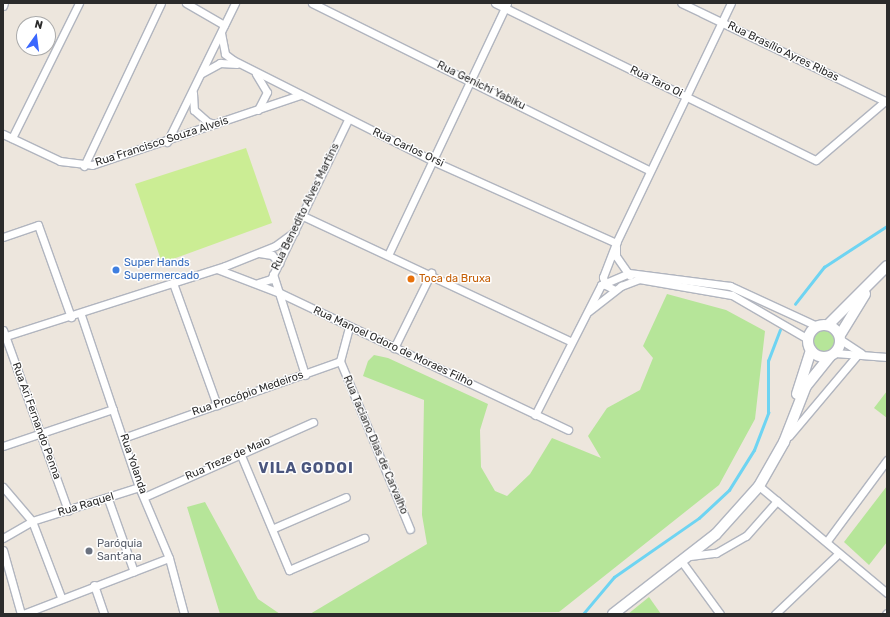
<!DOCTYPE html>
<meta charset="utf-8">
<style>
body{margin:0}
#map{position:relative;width:890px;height:617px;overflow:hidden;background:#ede6dd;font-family:Rubik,sans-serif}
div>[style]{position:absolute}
.green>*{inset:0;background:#b6e599}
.round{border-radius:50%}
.pitch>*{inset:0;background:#cbed94}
.stream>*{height:2.5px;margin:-1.25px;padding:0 1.25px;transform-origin:1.25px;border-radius:1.25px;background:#6ed4f2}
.roads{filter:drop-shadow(1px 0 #b1b5bf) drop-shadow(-1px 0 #b1b5bf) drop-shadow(0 1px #b1b5bf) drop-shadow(0 -1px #b1b5bf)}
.minor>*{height:7px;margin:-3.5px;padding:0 3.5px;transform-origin:3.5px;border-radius:3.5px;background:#fff}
.secondary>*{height:10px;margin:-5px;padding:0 5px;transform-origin:5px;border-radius:5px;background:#fff}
.secondary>.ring{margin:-5px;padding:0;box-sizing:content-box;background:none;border:10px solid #fff;border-radius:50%}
.dots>*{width:11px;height:11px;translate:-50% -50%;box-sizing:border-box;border:2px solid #fff;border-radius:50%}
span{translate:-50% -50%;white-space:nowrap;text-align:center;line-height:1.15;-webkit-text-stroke:3px #fff;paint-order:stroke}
.street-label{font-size:11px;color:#2b2b2b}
.shop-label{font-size:11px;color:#366cbe}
.left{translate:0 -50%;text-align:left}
.food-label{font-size:11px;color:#c56008}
.worship-label{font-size:11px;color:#5b616d}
.district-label{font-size:15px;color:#4a567e;font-weight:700;letter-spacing:1px}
.frame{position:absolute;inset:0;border:4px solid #2b2b2b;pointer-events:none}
.north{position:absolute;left:16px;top:16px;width:40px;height:40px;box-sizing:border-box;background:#fff;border:1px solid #aaa;border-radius:50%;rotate:14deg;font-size:11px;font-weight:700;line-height:16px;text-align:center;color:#2b2b2b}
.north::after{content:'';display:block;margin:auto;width:14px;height:18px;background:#3a67fe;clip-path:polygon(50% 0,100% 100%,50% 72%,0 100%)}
</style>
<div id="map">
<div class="green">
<div style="clip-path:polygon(667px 294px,726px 310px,765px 331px,755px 419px,719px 485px,559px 612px,310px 614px,427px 544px,422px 515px,424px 400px,363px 376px,368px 361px,374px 355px,388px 358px,488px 404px,480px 430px,481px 467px,495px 491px,507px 496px,530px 474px,552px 438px,601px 458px,588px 436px,607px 408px,640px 390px,653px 358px,643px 346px)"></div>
<div class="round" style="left:811px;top:328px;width:26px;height:26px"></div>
<div style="clip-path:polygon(887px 391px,887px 418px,874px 408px)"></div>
<div style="clip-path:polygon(887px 486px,887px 542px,869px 565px,844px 542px)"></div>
<div style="clip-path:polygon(205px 502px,258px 599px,280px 614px,220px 614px,187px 507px)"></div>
<div style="clip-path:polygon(649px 597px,661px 614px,628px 614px)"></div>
</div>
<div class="pitch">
<div style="clip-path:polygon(246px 148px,272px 223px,162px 263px,135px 184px)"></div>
</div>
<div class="stream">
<div style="left:795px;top:304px;width:47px;rotate:-51.9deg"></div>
<div style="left:824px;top:267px;width:75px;rotate:-33.1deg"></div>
<div style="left:583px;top:614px;width:48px;rotate:-50deg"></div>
<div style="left:614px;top:577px;width:103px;rotate:-34.8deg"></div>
<div style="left:699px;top:518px;width:41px;rotate:-43deg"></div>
<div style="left:729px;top:490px;width:47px;rotate:-58deg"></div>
<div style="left:754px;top:450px;width:40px;rotate:-69deg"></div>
<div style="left:768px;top:413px;width:52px;rotate:-90deg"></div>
<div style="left:768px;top:361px;width:33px;rotate:-69deg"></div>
</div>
<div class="roads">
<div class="minor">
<div style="left:186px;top:3px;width:44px;rotate:30.1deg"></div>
<div style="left:312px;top:3px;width:376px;rotate:26.4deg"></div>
<div style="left:495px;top:3px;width:357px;rotate:26.1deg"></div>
<div style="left:816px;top:160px;width:91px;rotate:-40.5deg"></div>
<div style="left:885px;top:101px;width:226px;rotate:-154.3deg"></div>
<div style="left:3px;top:6px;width:3px;rotate:-72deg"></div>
<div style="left:221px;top:33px;width:21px;rotate:79deg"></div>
<div style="left:225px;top:54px;width:10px;rotate:37deg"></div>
<div style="left:233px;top:60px;width:224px;rotate:26.8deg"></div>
<div style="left:433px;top:161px;width:201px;rotate:24.1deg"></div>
<div style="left:202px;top:73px;width:21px;rotate:-29deg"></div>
<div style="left:220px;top:63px;width:17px;rotate:3deg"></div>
<div style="left:256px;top:74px;width:21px;rotate:59deg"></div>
<div style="left:267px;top:92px;width:20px;rotate:117deg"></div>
<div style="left:193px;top:93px;width:17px;rotate:87deg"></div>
<div style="left:194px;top:110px;width:18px;rotate:41deg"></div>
<div style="left:208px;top:122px;width:7px;rotate:16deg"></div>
<div style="left:3px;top:134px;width:63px;rotate:25.3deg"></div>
<div style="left:60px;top:161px;width:32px;rotate:7deg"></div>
<div style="left:92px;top:165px;width:219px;rotate:-18.6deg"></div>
<div style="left:12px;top:138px;width:151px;rotate:-63.6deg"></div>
<div style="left:167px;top:142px;width:155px;rotate:-63.9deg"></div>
<div style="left:84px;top:166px;width:180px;rotate:-64.7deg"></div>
<div style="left:303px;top:216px;width:295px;rotate:25.1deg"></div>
<div style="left:3px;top:237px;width:37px;rotate:-19deg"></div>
<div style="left:38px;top:225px;width:98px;rotate:70.3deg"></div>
<div style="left:616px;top:247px;width:9px;rotate:90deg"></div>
<div style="left:616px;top:256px;width:24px;rotate:55deg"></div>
<div style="left:259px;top:253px;width:13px;rotate:9deg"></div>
<div style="left:272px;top:255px;width:11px;rotate:49deg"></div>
<div style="left:389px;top:253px;width:276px;rotate:-64.7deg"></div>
<div style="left:217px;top:269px;width:67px;rotate:20.9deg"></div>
<div style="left:280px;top:293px;width:319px;rotate:25.4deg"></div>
<div style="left:273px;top:274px;width:106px;rotate:72.4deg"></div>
<div style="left:173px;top:283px;width:130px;rotate:70.2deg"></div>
<div style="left:258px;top:283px;width:14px;rotate:-17deg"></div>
<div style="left:271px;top:279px;width:177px;rotate:-64.2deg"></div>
<div style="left:615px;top:290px;width:11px;rotate:-153deg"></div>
<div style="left:605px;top:285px;width:8px;rotate:-104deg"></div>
<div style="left:603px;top:277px;width:36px;rotate:-69deg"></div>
<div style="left:616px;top:243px;width:266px;rotate:-64.4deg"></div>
<div style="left:589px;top:311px;width:41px;rotate:-38deg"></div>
<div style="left:621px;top:286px;width:19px;rotate:-21deg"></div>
<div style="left:639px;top:279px;width:94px;rotate:9.8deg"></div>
<div style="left:732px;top:295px;width:88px;rotate:30.1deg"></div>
<div style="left:81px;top:315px;width:182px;rotate:71.4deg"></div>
<div style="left:139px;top:487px;width:77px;rotate:67.1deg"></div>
<div style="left:169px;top:558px;width:58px;rotate:75deg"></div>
<div style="left:3px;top:330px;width:192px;rotate:70.2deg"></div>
<div style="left:3px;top:337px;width:233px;rotate:-17.7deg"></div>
<div style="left:225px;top:266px;width:54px;rotate:-21.8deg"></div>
<div style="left:275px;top:246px;width:24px;rotate:-36deg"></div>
<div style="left:841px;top:340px;width:24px;rotate:33deg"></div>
<div style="left:394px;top:348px;width:84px;rotate:-63.7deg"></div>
<div style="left:835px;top:353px;width:52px;rotate:4.4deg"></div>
<div style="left:340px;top:361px;width:182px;rotate:67.4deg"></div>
<div style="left:535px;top:415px;width:146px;rotate:-63.1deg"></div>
<div style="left:601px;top:285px;width:30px;rotate:-23deg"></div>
<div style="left:629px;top:273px;width:102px;rotate:7.3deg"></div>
<div style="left:730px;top:286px;width:96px;rotate:24.7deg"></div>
<div style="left:789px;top:436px;width:107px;rotate:-49.9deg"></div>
<div style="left:123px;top:438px;width:230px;rotate:-19.5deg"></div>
<div style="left:340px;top:361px;width:35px;rotate:-75deg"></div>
<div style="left:3px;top:446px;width:116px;rotate:-18.6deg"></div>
<div style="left:240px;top:453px;width:127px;rotate:67.3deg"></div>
<div style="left:289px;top:570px;width:82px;rotate:-23.1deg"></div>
<div style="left:759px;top:486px;width:167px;rotate:39.9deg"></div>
<div style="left:3px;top:487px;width:45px;rotate:49.5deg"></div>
<div style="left:32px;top:521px;width:81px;rotate:69.1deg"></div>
<div style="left:144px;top:497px;width:185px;rotate:-23.9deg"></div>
<div style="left:108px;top:499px;width:77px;rotate:70.4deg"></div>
<div style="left:274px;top:528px;width:78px;rotate:-23.3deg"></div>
<div style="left:3px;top:538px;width:34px;rotate:-30deg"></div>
<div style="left:32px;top:521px;width:112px;rotate:-17.6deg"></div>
<div style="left:827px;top:541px;width:101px;rotate:-53.5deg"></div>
<div style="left:3px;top:550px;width:66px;rotate:74.3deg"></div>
<div style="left:690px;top:556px;width:26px;rotate:-7deg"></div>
<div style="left:716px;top:553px;width:34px;rotate:-30deg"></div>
<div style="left:746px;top:536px;width:47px;rotate:-48.5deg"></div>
<div style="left:682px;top:562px;width:64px;rotate:53.8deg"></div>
<div style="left:94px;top:585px;width:31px;rotate:71deg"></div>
<div style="left:23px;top:614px;width:156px;rotate:-21deg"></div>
<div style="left:775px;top:614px;width:88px;rotate:-43.6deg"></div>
<div style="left:886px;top:614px;width:1px;rotate:-45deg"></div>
</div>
<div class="secondary">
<div class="ring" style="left:808px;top:325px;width:22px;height:22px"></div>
<div style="left:828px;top:325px;width:83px;rotate:-45deg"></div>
<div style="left:840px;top:335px;width:48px;rotate:-58.6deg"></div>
<div style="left:797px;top:394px;width:46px;rotate:-72.3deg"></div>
<div style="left:613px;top:614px;width:130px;rotate:-37.8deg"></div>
<div style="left:716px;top:534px;width:64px;rotate:-48.1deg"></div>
<div style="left:759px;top:486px;width:51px;rotate:-60.4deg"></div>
<div style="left:784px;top:442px;width:60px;rotate:-68.6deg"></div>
<div style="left:806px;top:386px;width:38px;rotate:-51deg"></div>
</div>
</div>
<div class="dots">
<div style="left:116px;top:270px;background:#3f7fe0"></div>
<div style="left:411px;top:279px;background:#e8710a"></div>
<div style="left:89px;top:551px;background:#6b7280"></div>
</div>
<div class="street-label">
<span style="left:783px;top:52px;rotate:26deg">Rua Brasílio Ayres Ribas</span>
<span style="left:656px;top:82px;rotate:26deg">Rua Taro Oi</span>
<span style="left:481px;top:86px;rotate:26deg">Rua Genichi Yabiku</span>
<span style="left:162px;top:142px;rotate:-18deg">Rua Francisco Souza Alveis</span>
<span style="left:408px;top:148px;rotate:25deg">Rua Carlos Orsi</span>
<span style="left:306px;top:207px;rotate:-64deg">Rua Benedito Alves Martins</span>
<span style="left:393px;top:347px;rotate:25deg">Rua Manoel Odoro de Moraes Filho</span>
<span style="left:248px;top:394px;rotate:-19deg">Rua Procópio Medeiros</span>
<span style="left:36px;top:421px;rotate:70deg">Rua Ari Fernando Penna</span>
<span style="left:375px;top:445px;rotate:67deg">Rua Taciano Dias de Carvalho</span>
<span style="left:228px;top:459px;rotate:-24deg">Rua Treze de Maio</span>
<span style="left:133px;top:464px;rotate:71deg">Rua Yolanda</span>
<span style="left:86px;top:505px;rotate:-17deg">Rua Raquel</span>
</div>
<div class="shop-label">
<span class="left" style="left:124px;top:270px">Super Hands<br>Supermercado</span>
</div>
<div class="food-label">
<span class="left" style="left:419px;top:279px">Toca da Bruxa</span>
</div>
<div class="worship-label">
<span class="left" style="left:97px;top:551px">Paróquia<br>Sant’ana</span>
</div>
<div class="district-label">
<span style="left:306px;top:469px">VILA GODOI</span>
</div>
<div class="frame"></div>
<div class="north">N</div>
</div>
